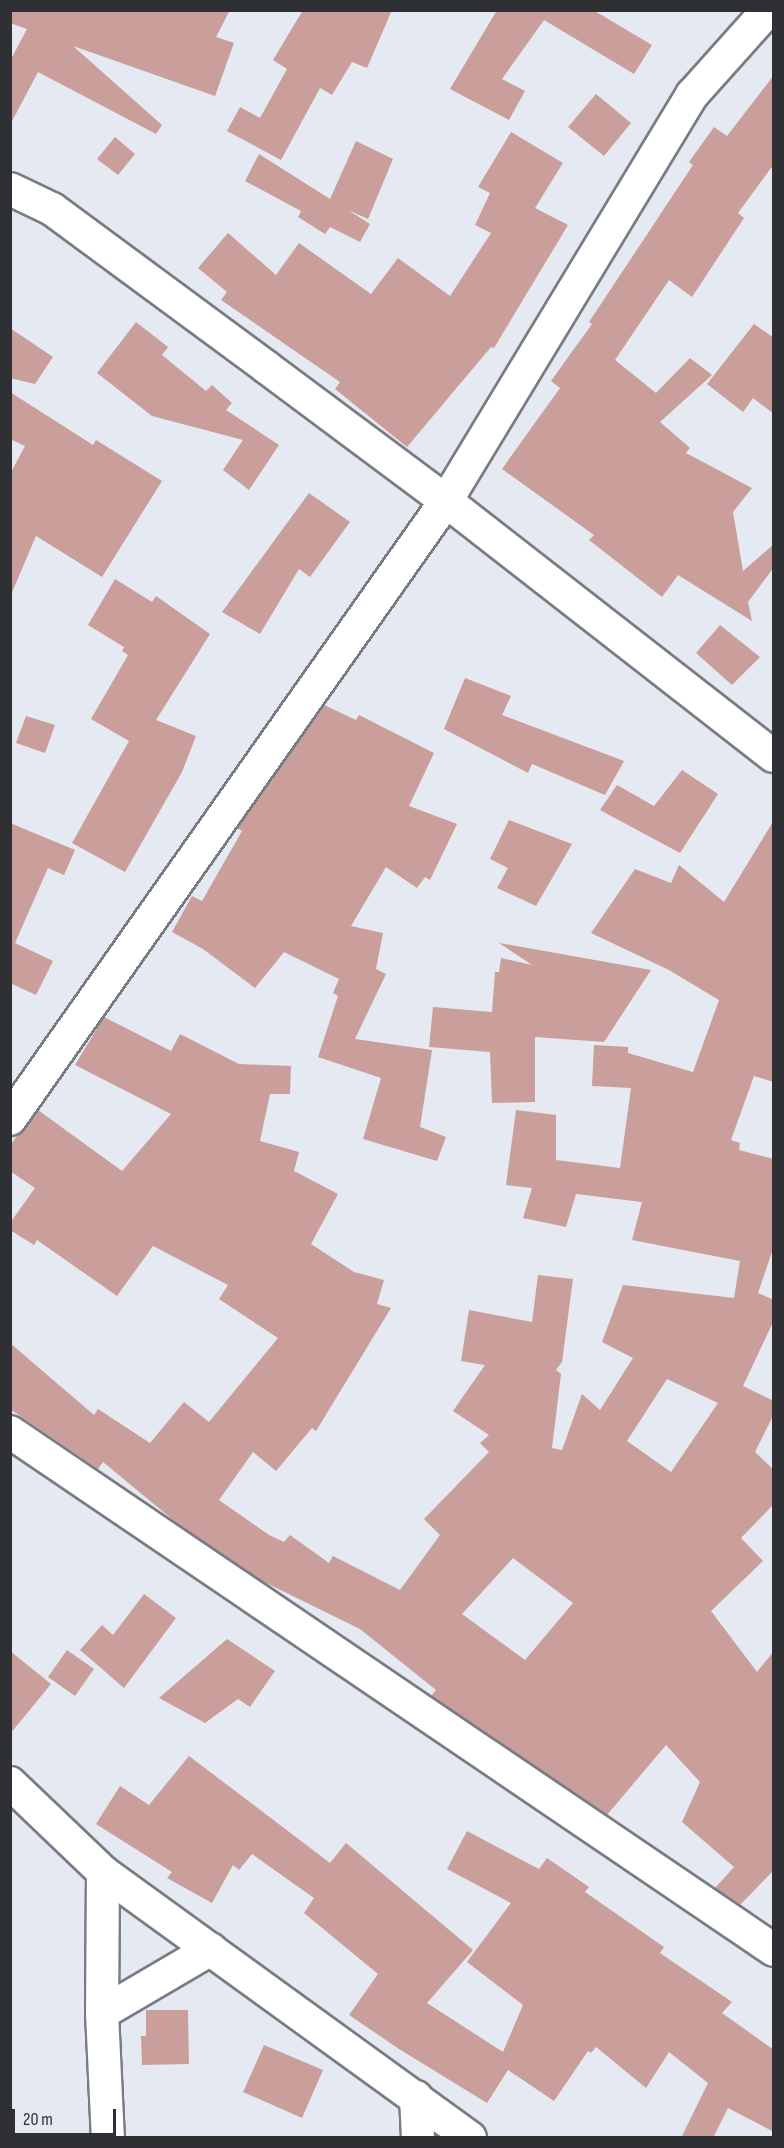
<!DOCTYPE html>
<style>
body{margin:0}
#map{position:relative;width:784px;height:2148px;overflow:hidden;background:#e5e9f1;font-family:"Sofia Sans Condensed",sans-serif}
div>[style]{position:absolute}
.building>*{inset:0;background:#ca9e9b}
.roads{filter:drop-shadow(2px 0 #797c83) drop-shadow(-2px 0 #797c83) drop-shadow(0 2px #797c83) drop-shadow(0 -2px #797c83)}
.street>*{height:32px;margin:-16px;padding:0 16px;transform-origin:16px;border-radius:16px;background:#fff}
span{translate:-50% -50%;white-space:nowrap;text-align:center;line-height:1.15;-webkit-text-stroke:5px #e5e9f1;paint-order:stroke}
.frame{position:absolute;inset:0;border:12px solid #2f3033;pointer-events:none}
.scale{position:absolute;left:12px;top:2109px;width:104px;height:27px;box-sizing:border-box;border:3px solid #2f3033;border-top:0;padding-left:8px;font-size:18px;line-height:21px;white-space:nowrap;color:#2f3033;-webkit-text-stroke:4px #e5e9f1;paint-order:stroke}
</style>
<div id="map">
<div class="building">
<div style="clip-path:polygon(10px 10px,230px 10px,216px 37px,234px 43px,215px 96px,73px 46px,162px 125px,156px 134px,38px 72px,10px 125px,10px 61px,27px 29px,10px 23px)"></div>
<div style="clip-path:polygon(303px 10px,392px 10px,367px 68px,352px 62px,332px 95px,320px 88px,281px 160px,227px 131px,240px 107px,260px 118px,287px 69px,273px 60px)"></div>
<div style="clip-path:polygon(497px 10px,593px 10px,652px 45px,634px 74px,544px 20px,502px 79px,525px 91px,509px 120px,450px 89px)"></div>
<div style="clip-path:polygon(774px 75px,774px 164px,738px 213px,744px 218px,692px 297px,669px 280px,615px 360px,656px 393px,690px 358px,712px 375px,660px 422px,690px 448px,686px 453px,752px 488px,733px 512px,743px 571px,774px 544px,774px 567px,748px 602px,752px 621px,678px 575px,662px 597px,589px 540px,594px 535px,502px 469px,560px 388px,551px 381px,592px 324px,589px 322px,693px 165px,689px 162px,714px 127px,727px 136px)"></div>
<div style="clip-path:polygon(596px 94px,631px 123px,604px 156px,568px 127px)"></div>
<div style="clip-path:polygon(511px 132px,563px 163px,535px 208px,568px 225px,494px 348px,491px 347px,407px 447px,335px 389px,340px 382px,221px 300px,227px 292px,198px 268px,228px 233px,276px 275px,299px 243px,371px 294px,398px 258px,450px 296px,491px 233px,475px 225px,490px 193px,478px 187px)"></div>
<div style="clip-path:polygon(115px 137px,135px 154px,118px 175px,97px 159px)"></div>
<div style="clip-path:polygon(356px 141px,393px 159px,368px 219px,348px 210px,370px 224px,360px 242px,330px 227px,325px 234px,298px 217px,301px 211px,245px 181px,259px 154px,330px 199px)"></div>
<div style="clip-path:polygon(136px 322px,168px 347px,162px 355px,206px 391px,212px 385px,232px 403px,226px 410px,279px 445px,249px 490px,223px 470px,243px 440px,152px 416px,97px 373px)"></div>
<div style="clip-path:polygon(754px 324px,774px 338px,774px 414px,753px 398px,743px 412px,707px 384px)"></div>
<div style="clip-path:polygon(10px 328px,53px 357px,35px 384px,10px 378px)"></div>
<div style="clip-path:polygon(10px 392px,93px 445px,96px 440px,162px 481px,102px 577px,36px 536px,10px 597px,10px 474px,25px 446px,10px 439px)"></div>
<div style="clip-path:polygon(309px 493px,350px 522px,310px 577px,299px 569px,260px 634px,222px 612px)"></div>
<div style="clip-path:polygon(115px 579px,152px 602px,156px 596px,210px 634px,156px 720px,196px 736px,182px 772px,125px 872px,72px 843px,129px 741px,91px 719px,128px 655px,122px 651px,124px 647px,88px 625px)"></div>
<div style="clip-path:polygon(720px 625px,760px 657px,732px 685px,696px 653px)"></div>
<div style="clip-path:polygon(465px 678px,511px 696px,502px 715px,624px 761px,605px 795px,532px 764px,528px 773px,444px 729px)"></div>
<div style="clip-path:polygon(324px 705px,356px 720px,359px 715px,434px 753px,409px 806px,457px 824px,430px 880px,425px 877px,417px 888px,386px 867px,351px 926px,383px 933px,376px 969px,386px 974px,355px 1039px,432px 1050px,420px 1127px,446px 1137px,437px 1161px,363px 1139px,381px 1078px,318px 1057px,338px 996px,333px 993px,339px 979px,284px 952px,255px 988px,203px 949px,172px 932px,192px 896px,202px 901px,242px 831px,237px 828px)"></div>
<div style="clip-path:polygon(26px 716px,55px 725px,45px 753px,16px 743px)"></div>
<div style="clip-path:polygon(682px 770px,718px 794px,680px 853px,600px 810px,617px 785px,654px 806px)"></div>
<div style="clip-path:polygon(509px 820px,572px 844px,536px 906px,497px 888px,508px 868px,490px 859px)"></div>
<div style="clip-path:polygon(evenodd,774px 820px,774px 1082px,754px 1076px,731px 1140px,740px 1143px,739px 1150px,774px 1159px,774px 1246px,758px 1293px,774px 1300px,774px 1320px,743px 1386px,774px 1401px,774px 1414px,755px 1452px,774px 1470px,774px 1504px,741px 1538px,763px 1561px,711px 1611px,757px 1672px,774px 1651px,774px 1870px,740px 1905px,715px 1888px,734px 1867px,682px 1822px,700px 1782px,666px 1745px,607px 1815px,431px 1696px,436px 1690px,360px 1629px,260px 1580px,178px 1524px,103px 1462px,98px 1469px,10px 1409px,10px 1343px,94px 1415px,98px 1409px,150px 1443px,184px 1402px,209px 1422px,278px 1338px,219px 1299px,228px 1285px,153px 1246px,117px 1296px,37px 1240px,34px 1245px,10px 1230px,10px 1223px,35px 1188px,10px 1171px,10px 1145px,38px 1110px,122px 1171px,171px 1114px,75px 1065px,104px 1017px,171px 1051px,180px 1034px,239px 1064px,291px 1066px,290px 1094px,270px 1094px,260px 1141px,299px 1152px,294px 1171px,338px 1194px,311px 1244px,354px 1272px,384px 1280px,377px 1304px,391px 1308px,316px 1431px,312px 1428px,276px 1471px,253px 1452px,219px 1500px,269px 1535px,284px 1542px,290px 1535px,329px 1563px,333px 1556px,400px 1590px,440px 1535px,424px 1519px,489px 1452px,480px 1443px,489px 1435px,453px 1411px,485px 1365px,461px 1361px,469px 1310px,532px 1322px,538px 1275px,573px 1279px,562px 1362px,556px 1370px,561px 1374px,552px 1448px,562px 1450px,582px 1394px,600px 1410px,633px 1358px,602px 1342px,623px 1285px,734px 1298px,740px 1261px,632px 1240px,642px 1202px,576px 1194px,566px 1227px,523px 1218px,532px 1188px,506px 1185px,516px 1110px,556px 1115px,556px 1160px,620px 1168px,631px 1088px,592px 1086px,594px 1045px,628px 1047px,628px 1053px,693px 1072px,719px 1000px,669px 970px,591px 933px,635px 869px,671px 883px,679px 865px,724px 902px,774px 820px,667px 1379px,718px 1403px,671px 1472px,627px 1441px,667px 1379px,774px 820px,513px 1558px,573px 1603px,525px 1660px,462px 1614px,513px 1558px)"></div>
<div style="clip-path:polygon(10px 823px,75px 850px,64px 875px,48px 868px,15px 943px,53px 961px,36px 995px,10px 983px)"></div>
<div style="clip-path:polygon(499px 943px,651px 970px,604px 1042px,535px 1037px,535px 1102px,492px 1103px,490px 1052px,429px 1047px,433px 1007px,492px 1012px,495px 972px,499px 972px,501px 958px,532px 965px)"></div>
<div style="clip-path:polygon(144px 1594px,176px 1618px,124px 1688px,80px 1650px,102px 1625px,113px 1635px)"></div>
<div style="clip-path:polygon(227px 1639px,275px 1671px,250px 1707px,238px 1699px,205px 1723px,159px 1698px)"></div>
<div style="clip-path:polygon(67px 1650px,94px 1669px,75px 1696px,48px 1677px)"></div>
<div style="clip-path:polygon(10px 1651px,51px 1684px,10px 1734px)"></div>
<div style="clip-path:polygon(189px 1756px,330px 1863px,346px 1843px,473px 1950px,427px 2003px,503px 2052px,523px 2005px,467px 1962px,511px 1903px,447px 1869px,467px 1831px,539px 1869px,547px 1858px,589px 1887px,585px 1892px,664px 1947px,660px 1953px,732px 2002px,722px 2013px,774px 2050px,774px 2132px,728px 2108px,713px 2138px,681px 2138px,708px 2083px,669px 2052px,646px 2088px,596px 2047px,591px 2053px,588px 2051px,554px 2101px,508px 2070px,487px 2103px,399px 2049px,349px 2015px,378px 1974px,304px 1913px,314px 1898px,252px 1854px,239px 1870px,233px 1865px,212px 1903px,167px 1878px,172px 1872px,96px 1824px,120px 1786px,149px 1805px)"></div>
<div style="clip-path:polygon(146px 2010px,188px 2010px,189px 2064px,142px 2065px,141px 2036px,146px 2036px)"></div>
<div style="clip-path:polygon(264px 2045px,323px 2070px,302px 2118px,243px 2092px)"></div>
</div>
<div class="roads">
<div class="street">
<div style="left:10px;top:189px;width:47px;rotate:25.5deg"></div>
<div style="left:52px;top:209px;width:266px;rotate:36.4deg"></div>
<div style="left:266px;top:367px;width:224px;rotate:36.7deg"></div>
<div style="left:446px;top:501px;width:415px;rotate:37.9deg"></div>
<div style="left:10px;top:1119px;width:756px;rotate:-54.8deg"></div>
<div style="left:446px;top:501px;width:475px;rotate:-58.8deg"></div>
<div style="left:692px;top:95px;width:114px;rotate:-48.2deg"></div>
<div style="left:10px;top:1432px;width:923px;rotate:34.14deg"></div>
<div style="left:10px;top:1783px;width:129px;rotate:43.7deg"></div>
<div style="left:103px;top:1872px;width:453px;rotate:35.9deg"></div>
<div style="left:103px;top:1872px;width:141px;rotate:90.4deg"></div>
<div style="left:102px;top:2013px;width:125px;rotate:87.3deg"></div>
<div style="left:102px;top:2013px;width:126px;rotate:-30.4deg"></div>
<div style="left:416px;top:2097px;width:41px;rotate:87.2deg"></div>
</div>
</div>
<div class="frame"></div>
<div class="scale">20 m</div>
</div>
